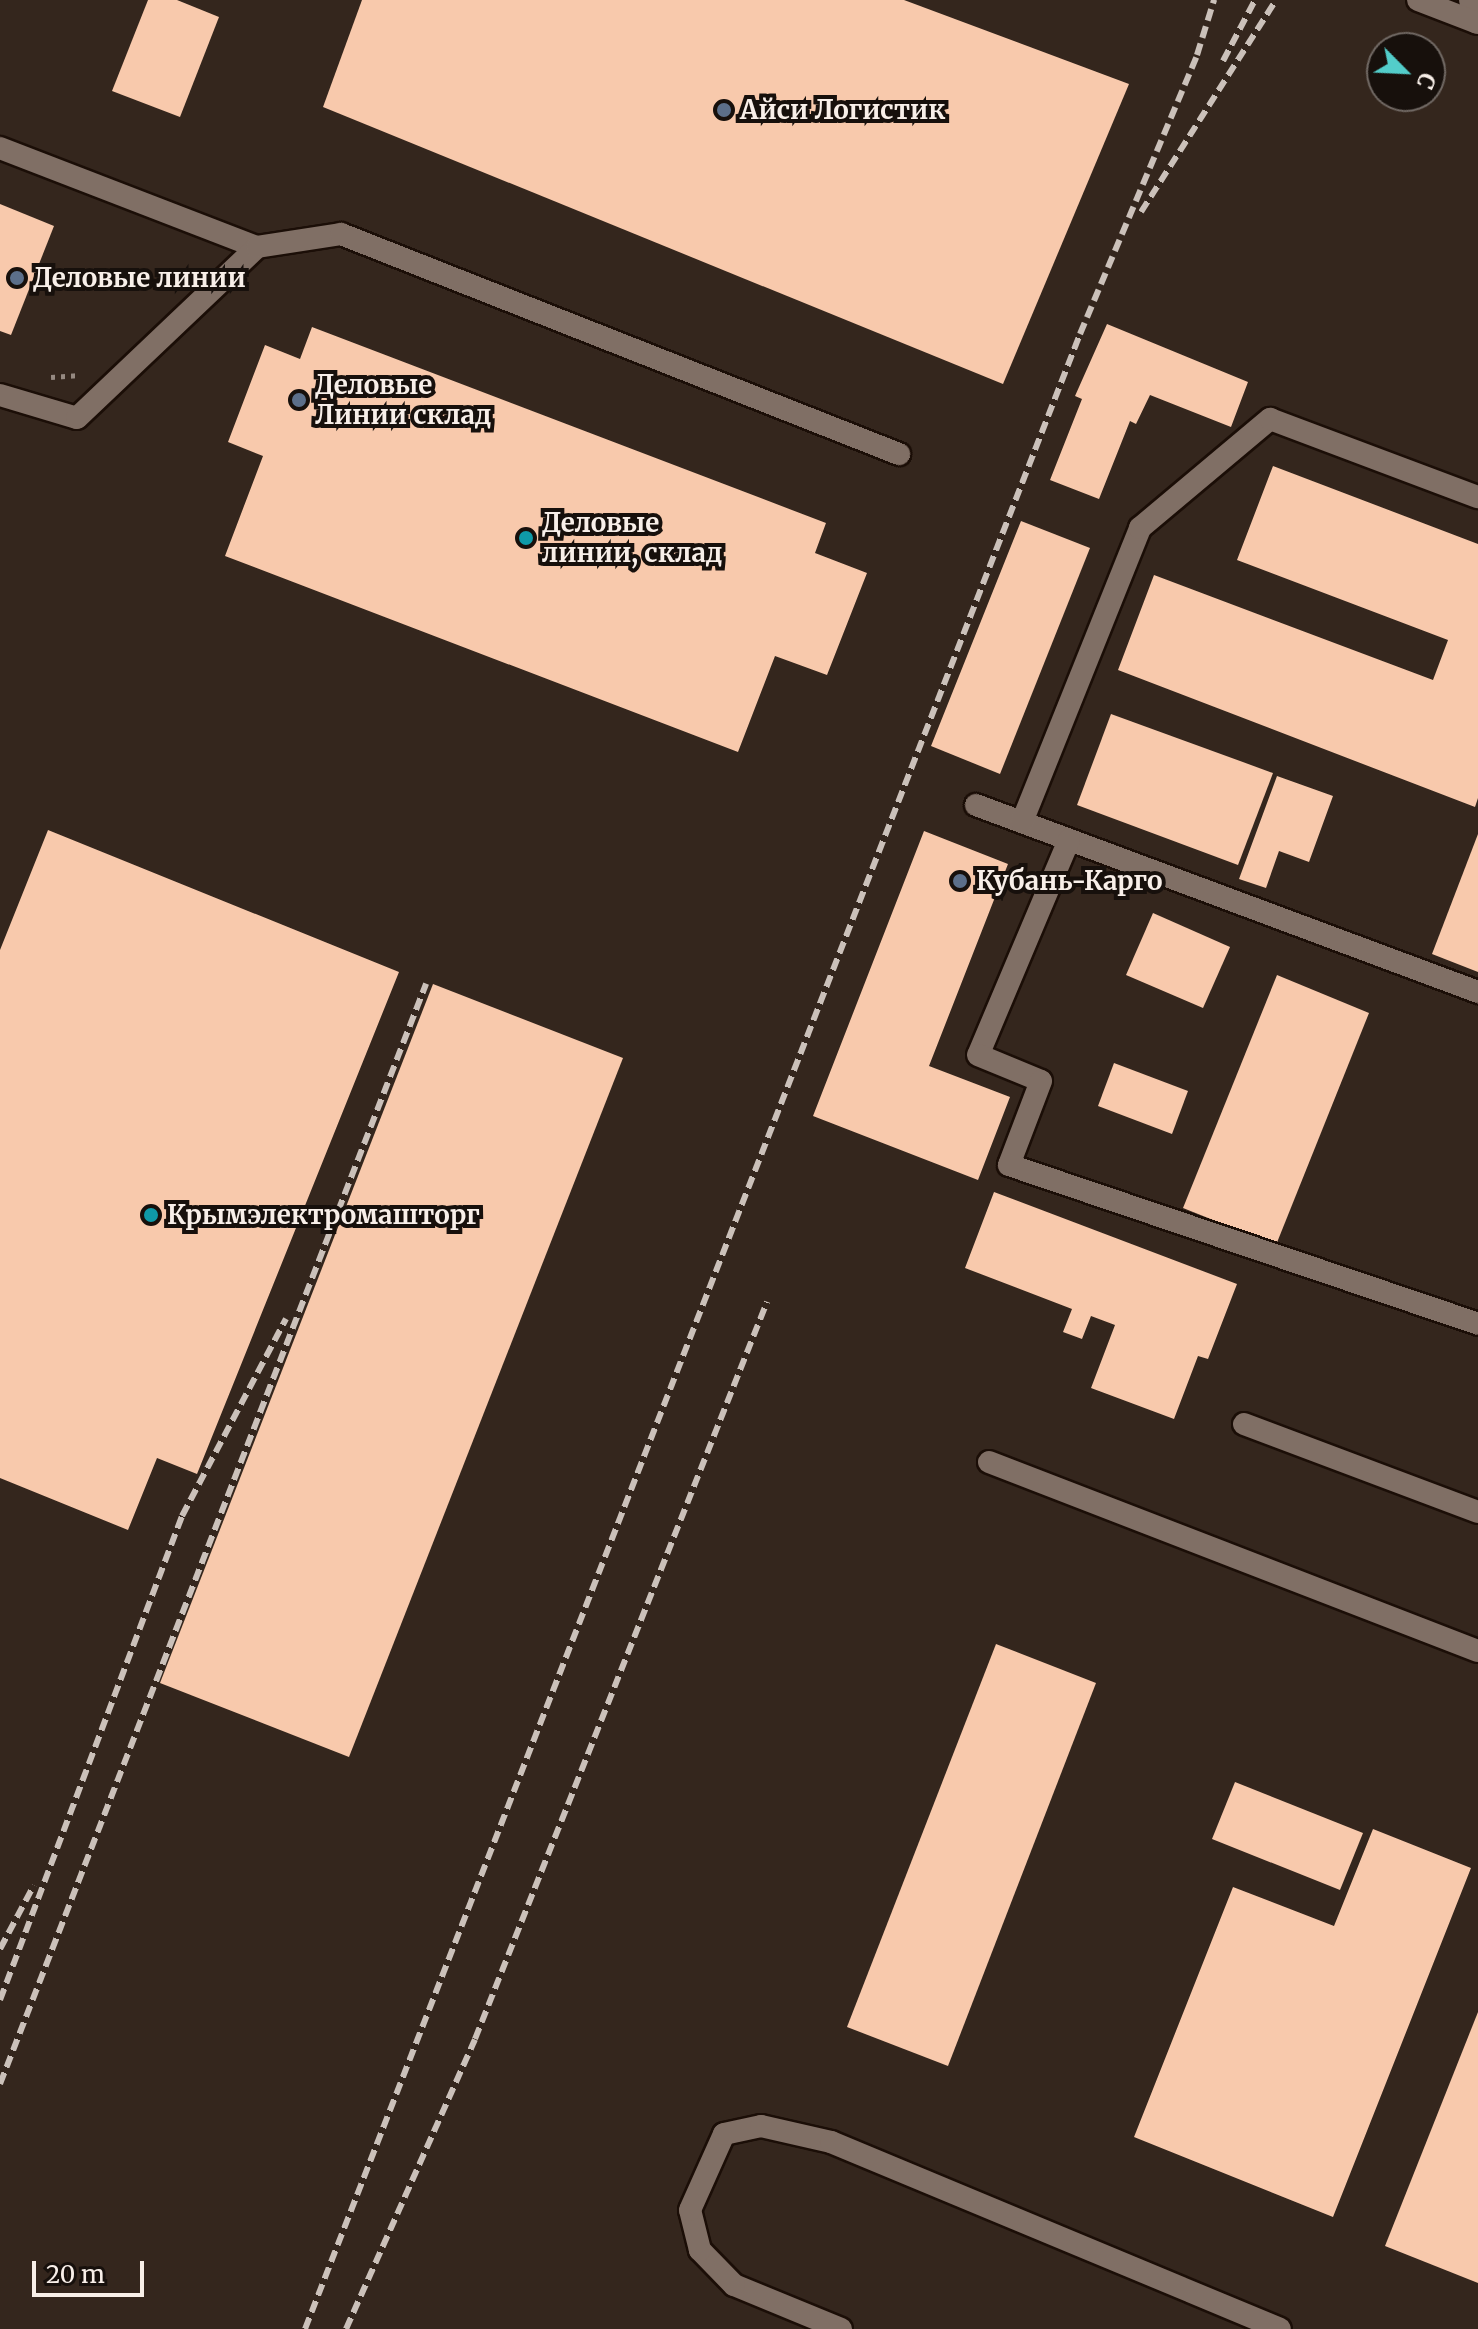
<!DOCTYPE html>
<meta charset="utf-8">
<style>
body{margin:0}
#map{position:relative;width:1478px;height:2329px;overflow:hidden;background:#34261d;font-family:Merriweather,serif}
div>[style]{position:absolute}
.building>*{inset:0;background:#f8c9ac}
.path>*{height:5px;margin-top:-2.5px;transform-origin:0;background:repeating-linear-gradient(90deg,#958981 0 4px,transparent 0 10px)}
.roads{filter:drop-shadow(2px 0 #1b0e07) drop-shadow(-2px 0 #1b0e07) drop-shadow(0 2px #1b0e07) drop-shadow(0 -2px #1b0e07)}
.service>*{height:22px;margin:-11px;padding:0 11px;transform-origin:11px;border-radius:11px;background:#806f65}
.tertiary>*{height:22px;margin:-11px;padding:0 11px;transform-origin:11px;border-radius:11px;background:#806f65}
.rail>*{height:6px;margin-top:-3px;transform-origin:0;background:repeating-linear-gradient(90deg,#cbc1ba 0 12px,transparent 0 18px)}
.dots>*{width:22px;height:22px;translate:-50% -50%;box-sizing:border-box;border:4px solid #17100c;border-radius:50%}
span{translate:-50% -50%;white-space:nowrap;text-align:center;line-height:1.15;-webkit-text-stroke:8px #17100c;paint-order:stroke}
.poi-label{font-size:26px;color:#f8efe9;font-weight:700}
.left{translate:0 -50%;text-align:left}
.north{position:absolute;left:1366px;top:32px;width:80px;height:80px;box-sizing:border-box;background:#17100c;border:2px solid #716964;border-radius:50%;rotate:114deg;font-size:22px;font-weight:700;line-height:32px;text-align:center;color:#f8efe9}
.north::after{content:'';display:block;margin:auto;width:28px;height:36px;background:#53cdca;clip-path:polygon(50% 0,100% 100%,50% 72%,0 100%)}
.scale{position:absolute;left:32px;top:2261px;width:112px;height:36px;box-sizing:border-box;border:4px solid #f8efe9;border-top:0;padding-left:10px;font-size:24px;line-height:28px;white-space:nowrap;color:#f8efe9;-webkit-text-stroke:6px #17100c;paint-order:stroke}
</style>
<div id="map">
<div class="building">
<div style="clip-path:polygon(148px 0,177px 0,219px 17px,180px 117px,112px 91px)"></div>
<div style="clip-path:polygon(362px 0,904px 0,1129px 84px,1003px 384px,323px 107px)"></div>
<div style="clip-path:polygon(0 204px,54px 226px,11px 335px,0 331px)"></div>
<div style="clip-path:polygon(1107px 324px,1248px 382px,1231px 427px,1150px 395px,1136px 424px,1130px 421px,1099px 499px,1050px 480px,1082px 399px,1075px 396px)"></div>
<div style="clip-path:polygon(312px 327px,826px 523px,815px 553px,867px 573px,827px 675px,775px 656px,738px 752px,225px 556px,263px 456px,228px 442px,265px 345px,300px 359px)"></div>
<div style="clip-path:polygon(1273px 466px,1478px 544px,1478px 798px,1475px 807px,1118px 670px,1154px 575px,1433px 680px,1448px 640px,1237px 560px)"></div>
<div style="clip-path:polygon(1021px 521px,1090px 548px,1000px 774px,931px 746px)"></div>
<div style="clip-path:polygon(1111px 714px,1273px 773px,1238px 865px,1077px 805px)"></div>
<div style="clip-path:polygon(1277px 776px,1333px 796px,1309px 862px,1279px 851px,1266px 888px,1239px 879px)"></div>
<div style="clip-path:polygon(48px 830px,399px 972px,197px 1474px,157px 1458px,128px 1530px,0 1478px,0 950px)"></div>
<div style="clip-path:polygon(924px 831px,1008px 864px,929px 1066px,1010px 1097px,978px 1180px,813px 1116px)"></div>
<div style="clip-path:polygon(1478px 834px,1478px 972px,1432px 954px)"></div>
<div style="clip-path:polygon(1153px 913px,1230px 947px,1203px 1008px,1126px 975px)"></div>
<div style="clip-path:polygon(1277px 975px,1369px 1013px,1276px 1245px,1183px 1208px)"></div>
<div style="clip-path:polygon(433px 984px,623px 1058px,349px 1757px,160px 1683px)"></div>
<div style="clip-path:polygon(1114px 1063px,1188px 1091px,1172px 1134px,1098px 1106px)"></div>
<div style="clip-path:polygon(994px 1192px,1237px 1284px,1208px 1359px,1198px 1356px,1174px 1419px,1091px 1388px,1115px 1325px,1091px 1316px,1082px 1339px,1063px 1332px,1072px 1309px,965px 1268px)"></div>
<div style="clip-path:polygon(996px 1644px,1096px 1683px,948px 2066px,847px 2027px)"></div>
<div style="clip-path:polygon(1235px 1782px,1363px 1833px,1340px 1890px,1212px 1839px)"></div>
<div style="clip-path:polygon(1373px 1829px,1471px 1868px,1333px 2217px,1134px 2137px,1233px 1887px,1334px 1926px)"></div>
<div style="clip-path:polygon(1478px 2012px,1478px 2283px,1385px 2246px)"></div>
</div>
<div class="path">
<div style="left:51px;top:377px;width:26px;rotate:-4deg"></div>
</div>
<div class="roads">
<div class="service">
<div style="left:1470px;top:0;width:23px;rotate:75deg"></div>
<div style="left:0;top:148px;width:275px;rotate:21.1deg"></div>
<div style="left:0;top:395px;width:80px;rotate:16.6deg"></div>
<div style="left:77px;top:418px;width:248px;rotate:-43.5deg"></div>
<div style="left:257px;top:247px;width:85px;rotate:-8.8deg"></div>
<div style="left:341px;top:234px;width:600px;rotate:21.52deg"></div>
<div style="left:976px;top:805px;width:536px;rotate:20.43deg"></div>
<div style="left:1022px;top:822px;width:317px;rotate:-68.1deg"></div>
<div style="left:1140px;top:528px;width:170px;rotate:-40deg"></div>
<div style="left:1270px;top:419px;width:222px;rotate:20.6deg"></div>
<div style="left:1069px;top:840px;width:233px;rotate:112.9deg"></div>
<div style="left:978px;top:1055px;width:68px;rotate:22.4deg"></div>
<div style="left:1041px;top:1081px;width:90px;rotate:110.9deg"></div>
<div style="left:1009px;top:1165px;width:495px;rotate:18.7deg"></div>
<div style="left:1244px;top:1424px;width:250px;rotate:20.6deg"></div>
<div style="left:989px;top:1462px;width:524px;rotate:21.13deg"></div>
<div style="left:841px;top:2329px;width:116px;rotate:-157.6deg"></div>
<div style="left:734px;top:2285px;width:49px;rotate:-134.2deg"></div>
<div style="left:700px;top:2250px;width:41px;rotate:-104deg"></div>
<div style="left:690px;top:2210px;width:83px;rotate:-65.9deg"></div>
<div style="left:724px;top:2134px;width:38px;rotate:-12deg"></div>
<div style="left:761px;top:2126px;width:72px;rotate:12.9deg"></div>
<div style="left:831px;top:2142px;width:486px;rotate:22.6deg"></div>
</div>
<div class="tertiary">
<div style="left:1418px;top:0;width:64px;rotate:21deg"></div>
</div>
</div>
<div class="rail">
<div style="left:1223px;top:61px;width:69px;rotate:-62.3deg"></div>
<div style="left:1141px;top:212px;width:251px;rotate:-57.5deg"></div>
<div style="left:0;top:1949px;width:72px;rotate:-62deg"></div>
<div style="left:0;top:2000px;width:517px;rotate:-69.39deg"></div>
<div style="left:182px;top:1516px;width:223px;rotate:-62.2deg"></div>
<div style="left:0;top:2084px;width:1180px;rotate:-68.83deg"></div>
<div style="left:305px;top:2329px;width:2140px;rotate:-68.77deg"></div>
<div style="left:1080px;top:334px;width:303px;rotate:-67.2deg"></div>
<div style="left:1197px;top:55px;width:58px;rotate:-72.8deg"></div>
<div style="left:346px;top:2329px;width:317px;rotate:-66deg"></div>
<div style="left:475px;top:2039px;width:793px;rotate:-68.39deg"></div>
</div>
<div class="dots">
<div style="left:724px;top:110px;background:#5c6f8a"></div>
<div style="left:17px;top:278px;background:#5c6f8a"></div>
<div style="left:299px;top:400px;background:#5c6f8a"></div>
<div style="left:526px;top:538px;background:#0f9aa8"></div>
<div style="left:960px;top:881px;background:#5c6f8a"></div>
<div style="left:151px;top:1215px;background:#0f9aa8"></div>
</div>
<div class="poi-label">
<span class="left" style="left:740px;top:110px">Айси Логистик</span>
<span class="left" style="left:33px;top:278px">Деловые линии</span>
<span class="left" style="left:315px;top:400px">Деловые<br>Линии склад</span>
<span class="left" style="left:542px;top:538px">Деловые<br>линии, склад</span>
<span class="left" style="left:976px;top:881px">Кубань-Карго</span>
<span class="left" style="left:167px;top:1215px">Крымэлектромашторг</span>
</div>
<div class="north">С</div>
<div class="scale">20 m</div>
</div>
